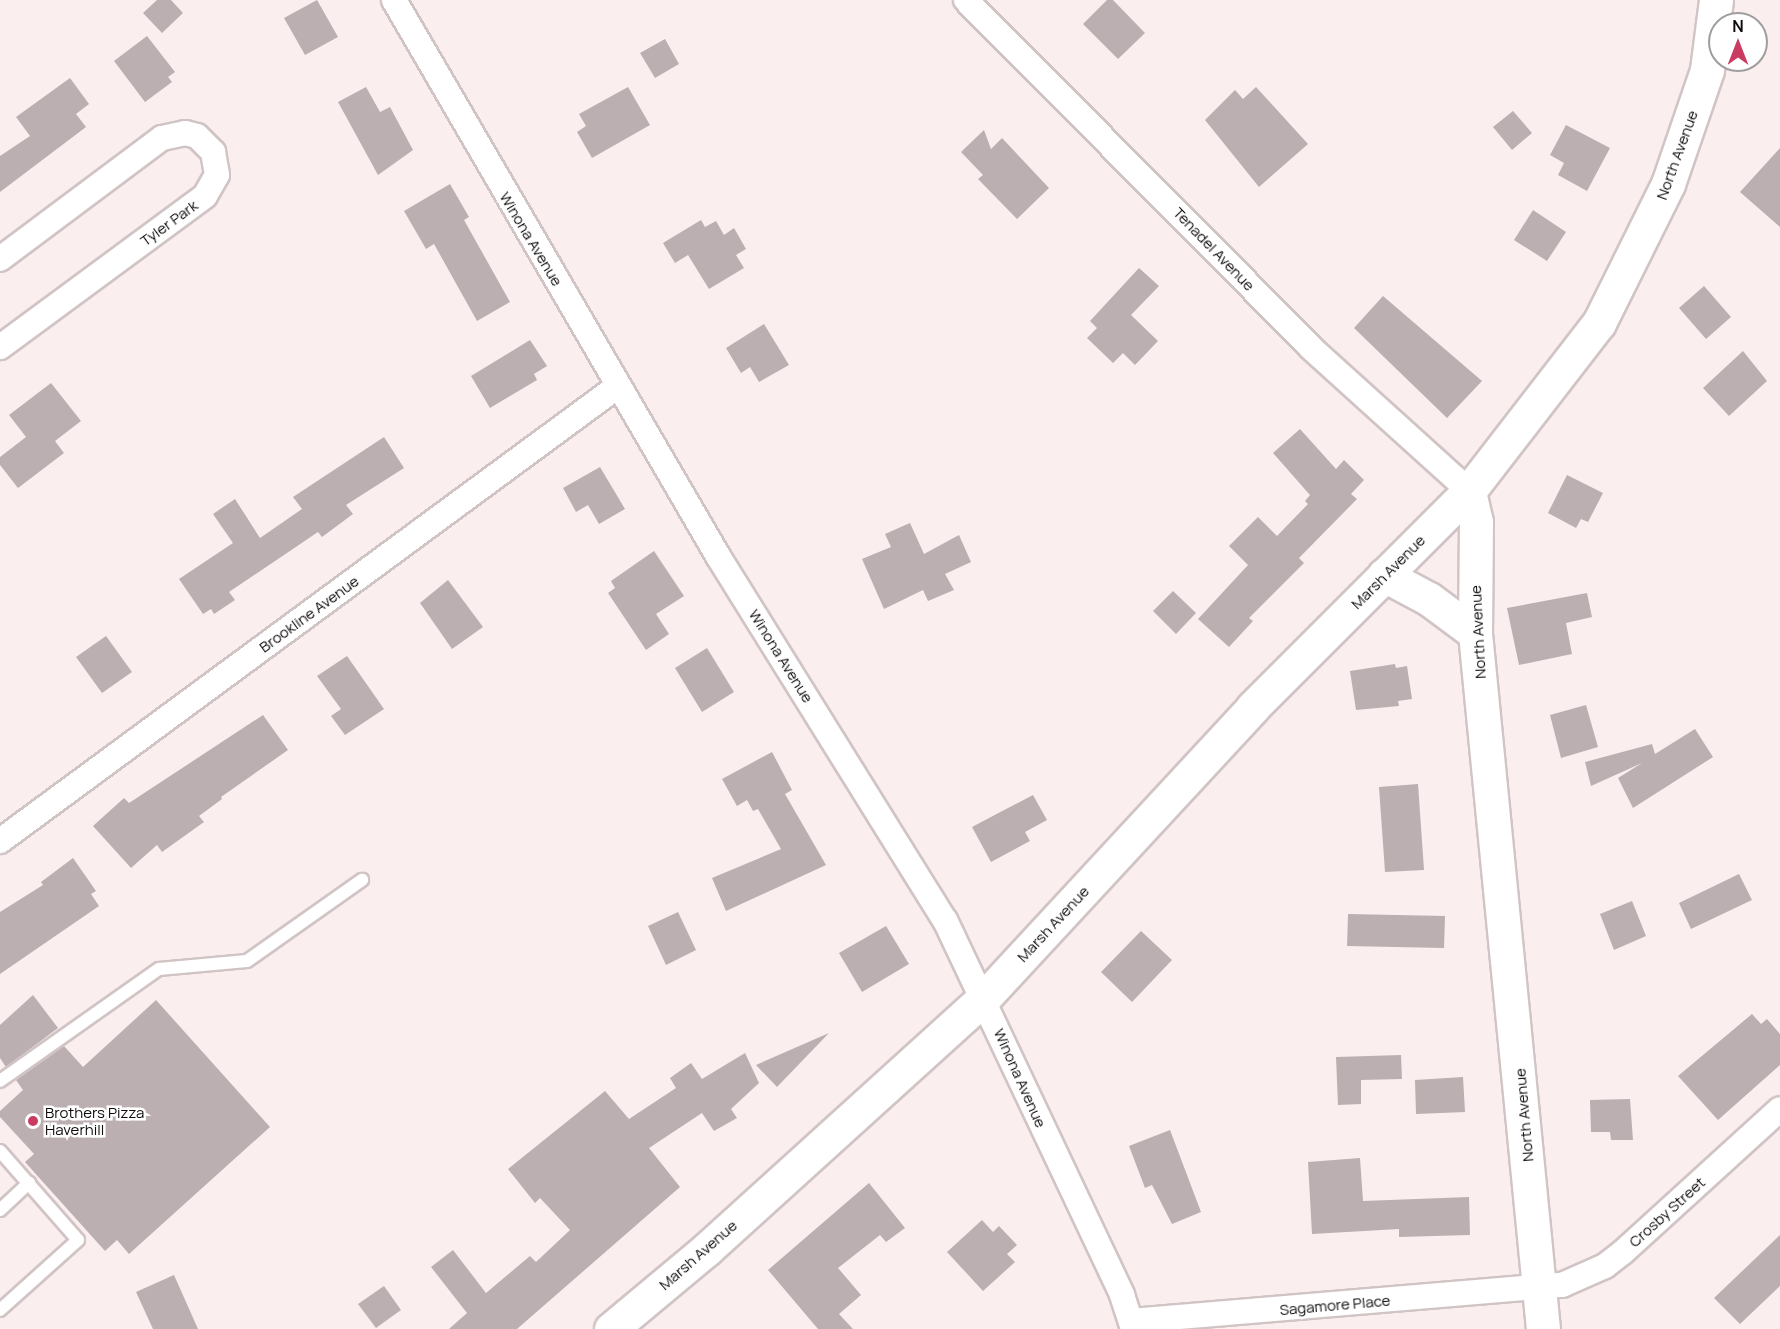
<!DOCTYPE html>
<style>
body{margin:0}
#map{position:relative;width:1780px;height:1329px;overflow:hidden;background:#fbeeef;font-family:Manrope,sans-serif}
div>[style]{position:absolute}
.building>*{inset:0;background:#bcafb1}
.roads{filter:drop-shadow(2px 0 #d1c4c5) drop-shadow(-2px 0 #d1c4c5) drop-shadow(0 2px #d1c4c5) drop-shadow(0 -2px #d1c4c5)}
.service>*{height:12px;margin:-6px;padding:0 6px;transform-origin:6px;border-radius:6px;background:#fff}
.minor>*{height:24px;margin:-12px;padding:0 12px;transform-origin:12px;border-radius:12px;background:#fff}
.secondary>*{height:33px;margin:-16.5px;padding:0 16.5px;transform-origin:16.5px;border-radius:16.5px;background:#fff}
.dots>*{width:16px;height:16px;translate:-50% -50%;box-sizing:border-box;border:3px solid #fff;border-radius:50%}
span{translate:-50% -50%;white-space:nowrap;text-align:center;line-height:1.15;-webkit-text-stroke:5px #fff;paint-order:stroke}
.street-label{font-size:15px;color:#0f0b0b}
.poi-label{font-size:15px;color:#0f0b0b}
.left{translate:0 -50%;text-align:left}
.north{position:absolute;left:1708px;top:12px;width:60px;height:60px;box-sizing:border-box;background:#fff;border:2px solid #9f9d9d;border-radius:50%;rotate:0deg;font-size:16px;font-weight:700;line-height:24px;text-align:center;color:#0f0b0b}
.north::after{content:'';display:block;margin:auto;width:21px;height:27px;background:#ca3b61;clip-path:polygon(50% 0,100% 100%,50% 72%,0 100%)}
</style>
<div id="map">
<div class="building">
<div style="clip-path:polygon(157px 0,171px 0,183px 13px,162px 33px,143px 13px)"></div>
<div style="clip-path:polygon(317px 0,338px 37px,305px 55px,284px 18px)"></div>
<div style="clip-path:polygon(1107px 0,1113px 0,1145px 33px,1118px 59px,1083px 24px)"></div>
<div style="clip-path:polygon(147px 36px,175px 72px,168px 77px,172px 82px,145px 102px,114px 61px)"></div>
<div style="clip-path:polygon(665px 39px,679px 64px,655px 78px,640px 53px)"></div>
<div style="clip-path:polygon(70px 78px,89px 104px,76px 114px,86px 127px,0 192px,0 156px,30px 136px,16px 117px)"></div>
<div style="clip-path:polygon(366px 87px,380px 112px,390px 107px,413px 150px,378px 175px,338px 102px)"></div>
<div style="clip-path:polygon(628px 87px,650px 125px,592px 158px,577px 132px,586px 126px,579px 114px)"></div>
<div style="clip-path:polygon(1256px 87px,1308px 144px,1259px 187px,1205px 120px,1235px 90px,1243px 99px)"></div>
<div style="clip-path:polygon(1513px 111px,1532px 133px,1512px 150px,1493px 127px)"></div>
<div style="clip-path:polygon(1566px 125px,1610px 148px,1587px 191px,1558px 175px,1564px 163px,1550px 155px)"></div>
<div style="clip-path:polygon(984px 130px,991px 149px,1002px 138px,1049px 188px,1017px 219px,978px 179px,983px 175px,961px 152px)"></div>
<div style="clip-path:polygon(1780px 148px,1780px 227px,1740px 192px)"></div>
<div style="clip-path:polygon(450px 184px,469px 217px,464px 220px,510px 302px,477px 321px,434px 244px,426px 249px,404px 211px)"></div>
<div style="clip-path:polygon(1533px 210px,1566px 232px,1547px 261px,1514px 240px)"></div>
<div style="clip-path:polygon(701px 220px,705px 227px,716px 221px,724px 235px,734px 228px,746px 249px,736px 255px,744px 268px,709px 289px,688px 255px,675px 263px,663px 243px)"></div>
<div style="clip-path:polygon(1139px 268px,1159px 286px,1131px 315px,1158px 341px,1135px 365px,1123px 353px,1113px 363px,1087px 338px,1097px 328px,1090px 321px)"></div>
<div style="clip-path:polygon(1704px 286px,1731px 317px,1706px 339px,1679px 308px)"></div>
<div style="clip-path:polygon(1383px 296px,1482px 381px,1447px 418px,1354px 328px)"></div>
<div style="clip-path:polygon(764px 324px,789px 365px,759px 382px,750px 367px,741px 373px,726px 348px)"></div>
<div style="clip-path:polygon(530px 340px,547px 366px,534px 374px,537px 380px,490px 408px,471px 376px)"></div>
<div style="clip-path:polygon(1743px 351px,1767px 381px,1729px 416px,1703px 388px)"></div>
<div style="clip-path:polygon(51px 383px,81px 421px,55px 441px,64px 453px,18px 488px,0 465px,0 457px,26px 437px,9px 415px)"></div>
<div style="clip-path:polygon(1300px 429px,1336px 469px,1344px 460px,1364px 480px,1351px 494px,1357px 499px,1299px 558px,1304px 563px,1249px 618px,1253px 621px,1229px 647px,1198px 619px,1248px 565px,1229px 546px,1258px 517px,1277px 536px,1308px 504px,1305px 501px,1310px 495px,1273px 453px)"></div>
<div style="clip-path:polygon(384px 437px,404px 468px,346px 505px,353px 514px,322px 537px,318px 532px,229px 592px,235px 600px,214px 614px,211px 609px,203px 614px,179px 579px,233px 543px,213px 514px,235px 499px,260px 538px,302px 509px,293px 497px)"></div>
<div style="clip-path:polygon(600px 467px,625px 509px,599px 524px,588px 505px,576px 512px,563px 488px)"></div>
<div style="clip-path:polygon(1567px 475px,1603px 493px,1588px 522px,1581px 519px,1576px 528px,1548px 513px)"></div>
<div style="clip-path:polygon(910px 523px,924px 554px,959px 535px,971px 562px,945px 574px,954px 590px,928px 601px,923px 590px,884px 609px,862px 559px,891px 547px,885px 534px)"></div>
<div style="clip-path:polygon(654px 551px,684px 596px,656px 614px,669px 634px,646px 650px,608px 593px,615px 588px,611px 581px)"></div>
<div style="clip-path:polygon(448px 580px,483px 627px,452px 649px,420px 603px)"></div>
<div style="clip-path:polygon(1173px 591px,1196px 613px,1176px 634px,1153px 611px)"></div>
<div style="clip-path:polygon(1587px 593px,1592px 617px,1566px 623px,1572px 654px,1519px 665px,1507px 608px)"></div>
<div style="clip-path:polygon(106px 636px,132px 672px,102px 693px,76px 657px)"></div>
<div style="clip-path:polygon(707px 648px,734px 692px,702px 712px,675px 668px)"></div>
<div style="clip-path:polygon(347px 656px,384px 709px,345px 735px,331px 716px,341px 709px,317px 676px)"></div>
<div style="clip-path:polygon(1395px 664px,1396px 668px,1407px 666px,1412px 699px,1398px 701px,1399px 706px,1356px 710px,1350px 671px)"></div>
<div style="clip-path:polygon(1586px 705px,1598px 747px,1561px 758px,1550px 715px)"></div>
<div style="clip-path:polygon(263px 715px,288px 750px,221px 797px,222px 799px,199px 816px,204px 822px,162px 852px,157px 845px,131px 868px,93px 826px,124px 798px,129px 803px)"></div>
<div style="clip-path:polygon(1695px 729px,1713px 757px,1633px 808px,1618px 778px,1642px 763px,1591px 786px,1585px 762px,1652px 744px,1655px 754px)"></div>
<div style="clip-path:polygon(772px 752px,792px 790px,785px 794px,826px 865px,726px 911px,712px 878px,781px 849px,758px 809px,753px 811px,747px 800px,737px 806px,722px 779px)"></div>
<div style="clip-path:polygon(1418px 784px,1424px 870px,1385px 872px,1379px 787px)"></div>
<div style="clip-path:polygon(1033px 795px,1047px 820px,1025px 832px,1030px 841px,991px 862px,972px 827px)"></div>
<div style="clip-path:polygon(73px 858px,96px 891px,91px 894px,99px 906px,0 974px,0 912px,43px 885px,41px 882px)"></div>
<div style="clip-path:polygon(1739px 874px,1752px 900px,1691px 929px,1679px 903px)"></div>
<div style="clip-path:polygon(1632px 901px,1646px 936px,1614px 950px,1600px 914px)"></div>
<div style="clip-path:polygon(678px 912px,696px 950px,666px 965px,648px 926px)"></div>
<div style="clip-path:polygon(1348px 914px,1445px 916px,1444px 948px,1347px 946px)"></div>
<div style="clip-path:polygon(886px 926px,909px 964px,862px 992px,839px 953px)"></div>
<div style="clip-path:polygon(1141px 931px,1172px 960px,1132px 1002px,1101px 972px)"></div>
<div style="clip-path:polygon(33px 995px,58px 1028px,6px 1067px,0 1058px,0 1025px)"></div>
<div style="clip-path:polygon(156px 1000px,270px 1127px,129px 1254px,117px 1240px,105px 1251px,25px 1162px,34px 1154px,0 1117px,0 1111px,23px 1090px,16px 1080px,64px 1046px,83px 1067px)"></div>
<div style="clip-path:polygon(1752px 1014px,1761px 1024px,1767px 1019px,1780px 1034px,1780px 1065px,1718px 1120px,1678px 1076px)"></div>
<div style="clip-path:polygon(829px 1033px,777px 1087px,756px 1065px)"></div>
<div style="clip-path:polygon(745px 1053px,759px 1083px,731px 1109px,737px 1118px,714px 1131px,702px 1113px,649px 1148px,680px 1187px,517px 1329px,449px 1329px,467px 1313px,431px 1267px,453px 1250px,486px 1293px,530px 1256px,536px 1262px,570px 1230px,540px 1198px,535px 1203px,508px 1169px,605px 1091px,629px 1119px,676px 1088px,670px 1078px,691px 1063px,702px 1079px)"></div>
<div style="clip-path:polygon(1401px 1055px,1402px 1079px,1361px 1080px,1361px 1104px,1338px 1105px,1336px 1057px)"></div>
<div style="clip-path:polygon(1463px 1077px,1465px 1112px,1416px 1114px,1415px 1080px)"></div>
<div style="clip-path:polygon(1630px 1099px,1633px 1140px,1611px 1140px,1610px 1132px,1591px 1132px,1590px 1100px)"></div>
<div style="clip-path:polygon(1170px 1130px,1201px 1212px,1172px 1224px,1152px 1185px,1145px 1188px,1129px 1146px)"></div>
<div style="clip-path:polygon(1360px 1158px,1363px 1201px,1469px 1197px,1470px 1235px,1399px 1237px,1399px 1229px,1312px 1234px,1308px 1162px)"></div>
<div style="clip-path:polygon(869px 1183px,905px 1228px,886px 1242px,880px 1235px,838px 1268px,861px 1295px,839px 1314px,853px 1329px,818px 1329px,768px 1270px)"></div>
<div style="clip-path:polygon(982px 1220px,993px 1232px,999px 1226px,1017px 1245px,1007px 1254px,1015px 1262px,983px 1291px,947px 1252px)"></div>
<div style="clip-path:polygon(1780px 1235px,1780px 1286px,1740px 1324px,1714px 1298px)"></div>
<div style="clip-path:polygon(174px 1275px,198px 1329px,153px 1329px,136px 1292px)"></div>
<div style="clip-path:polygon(384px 1286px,401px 1310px,376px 1328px,358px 1304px)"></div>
</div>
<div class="roads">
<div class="service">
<div style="left:0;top:1081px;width:194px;rotate:-35.2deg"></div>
<div style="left:159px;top:969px;width:88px;rotate:-5.2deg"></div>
<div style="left:247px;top:961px;width:141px;rotate:-35.2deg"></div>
<div style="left:0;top:1151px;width:118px;rotate:48.8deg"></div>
<div style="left:78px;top:1240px;width:105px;rotate:138.1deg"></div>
<div style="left:0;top:1210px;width:40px;rotate:-43deg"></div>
</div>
<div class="minor">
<div style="left:394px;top:0;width:644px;rotate:59.77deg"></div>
<div style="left:718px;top:556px;width:429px;rotate:58.1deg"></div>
<div style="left:945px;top:920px;width:415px;rotate:64.7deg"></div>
<div style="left:1122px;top:1295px;width:36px;rotate:72deg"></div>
<div style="left:966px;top:0;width:490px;rotate:45.2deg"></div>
<div style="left:1311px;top:348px;width:213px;rotate:42.1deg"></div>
<div style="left:0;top:259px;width:202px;rotate:-36.8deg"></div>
<div style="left:162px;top:138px;width:24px;rotate:-12deg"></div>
<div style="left:185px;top:133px;width:12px;rotate:14deg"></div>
<div style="left:197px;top:136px;width:23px;rotate:45deg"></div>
<div style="left:213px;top:152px;width:23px;rotate:80deg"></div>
<div style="left:217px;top:175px;width:24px;rotate:120deg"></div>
<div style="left:205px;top:196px;width:255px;rotate:143.6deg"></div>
<div style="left:0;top:841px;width:767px;rotate:-36.36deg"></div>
<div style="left:1131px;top:1321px;width:433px;rotate:-4.8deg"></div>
<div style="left:1562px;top:1285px;width:47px;rotate:-23.8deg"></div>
<div style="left:1605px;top:1266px;width:23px;rotate:-38deg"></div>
<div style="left:1623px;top:1252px;width:212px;rotate:-42.3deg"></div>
</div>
<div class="secondary">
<div style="left:1384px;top:575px;width:51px;rotate:28.1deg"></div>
<div style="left:1429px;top:599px;width:57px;rotate:36.5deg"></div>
<div style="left:611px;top:1329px;width:125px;rotate:-39.8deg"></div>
<div style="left:707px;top:1249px;width:374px;rotate:-42.2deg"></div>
<div style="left:984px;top:998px;width:396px;rotate:-47.2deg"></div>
<div style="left:1253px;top:707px;width:305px;rotate:-45deg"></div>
<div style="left:1543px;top:1329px;width:699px;rotate:-95.58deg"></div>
<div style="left:1475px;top:633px;width:111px;rotate:-89.5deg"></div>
<div style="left:1476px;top:522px;width:32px;rotate:-103deg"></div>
<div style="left:1469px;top:491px;width:212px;rotate:-52.3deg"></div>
<div style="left:1599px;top:323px;width:155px;rotate:-63.6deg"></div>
<div style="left:1668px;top:184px;width:120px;rotate:-71.1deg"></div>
<div style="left:1707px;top:70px;width:71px;rotate:-82.7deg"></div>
</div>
</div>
<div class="dots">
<div style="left:33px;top:1121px;background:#ca3b61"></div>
</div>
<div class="street-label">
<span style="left:1677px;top:155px;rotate:-70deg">North Avenue</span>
<span style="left:169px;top:223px;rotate:-36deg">Tyler Park</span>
<span style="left:531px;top:239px;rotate:59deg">Winona Avenue</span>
<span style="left:1214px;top:249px;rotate:46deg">Tenadel Avenue</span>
<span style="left:1388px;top:572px;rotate:-45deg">Marsh Avenue</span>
<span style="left:309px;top:614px;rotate:-36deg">Brookline Avenue</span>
<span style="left:1478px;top:632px;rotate:-93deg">North Avenue</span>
<span style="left:781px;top:656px;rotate:58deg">Winona Avenue</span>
<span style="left:1053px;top:924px;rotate:-47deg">Marsh Avenue</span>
<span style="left:1020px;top:1078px;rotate:66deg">Winona Avenue</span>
<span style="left:1524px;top:1115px;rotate:-95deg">North Avenue</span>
<span style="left:1667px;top:1212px;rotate:-42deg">Crosby Street</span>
<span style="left:698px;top:1255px;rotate:-41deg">Marsh Avenue</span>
<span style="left:1335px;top:1305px;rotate:-5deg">Sagamore Place</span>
</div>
<div class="poi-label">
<span class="left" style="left:45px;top:1121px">Brothers Pizza<br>Haverhill</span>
</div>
<div class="north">N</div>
</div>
